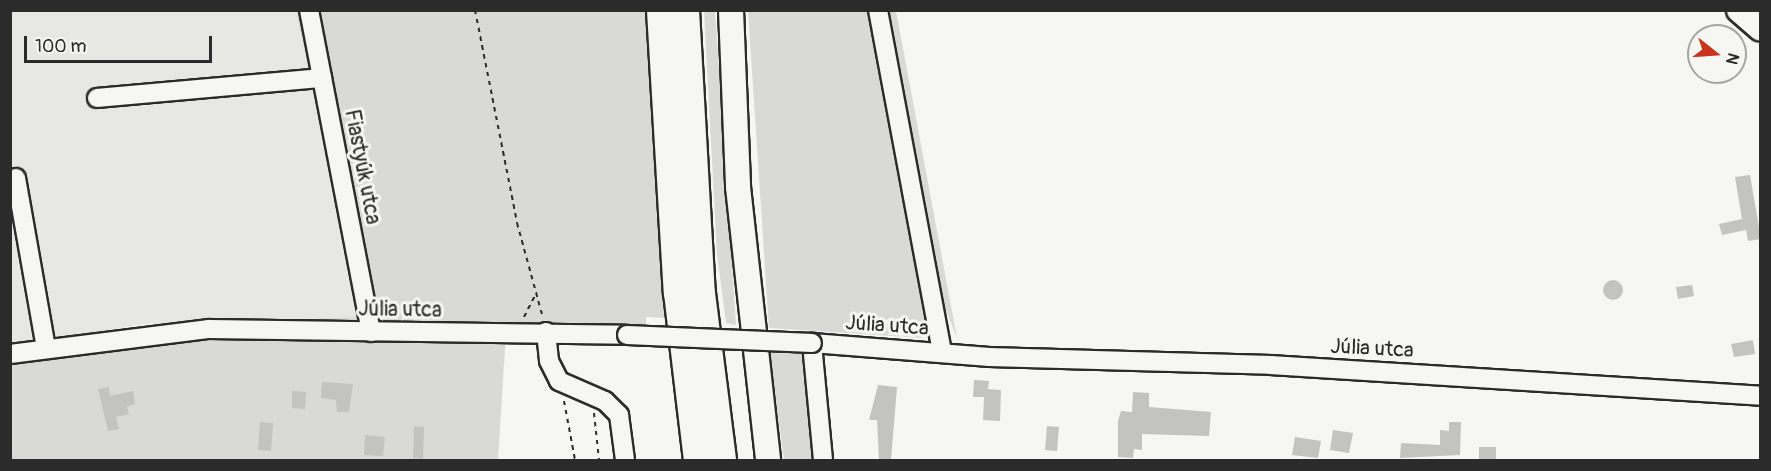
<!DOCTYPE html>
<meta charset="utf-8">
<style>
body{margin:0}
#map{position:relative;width:1771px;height:471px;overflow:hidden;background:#f6f6f2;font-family:Pangolin,sans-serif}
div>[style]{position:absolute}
.built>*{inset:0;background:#e7e7e3}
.green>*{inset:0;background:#d9d9d5}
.building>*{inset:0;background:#c3c3c0}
.round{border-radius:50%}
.path>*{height:2px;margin-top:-1px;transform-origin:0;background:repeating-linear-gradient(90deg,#2b2b2b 0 4.5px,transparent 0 9px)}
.roads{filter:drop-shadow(2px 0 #2b2b2b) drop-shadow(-2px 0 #2b2b2b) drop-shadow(0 2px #2b2b2b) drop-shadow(0 -2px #2b2b2b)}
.minor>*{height:18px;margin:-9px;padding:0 9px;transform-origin:9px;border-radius:9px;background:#f6f6f2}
.major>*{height:24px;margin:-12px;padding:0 12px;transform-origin:12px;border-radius:12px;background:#f6f6f2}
.highway>*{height:27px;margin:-13.5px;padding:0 13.5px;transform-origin:13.5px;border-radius:13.5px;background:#f6f6f2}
.bridges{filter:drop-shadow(2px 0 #2b2b2b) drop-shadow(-2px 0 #2b2b2b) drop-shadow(0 2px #2b2b2b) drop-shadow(0 -2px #2b2b2b)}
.minor-bridge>*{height:18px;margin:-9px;padding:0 9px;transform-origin:9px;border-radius:9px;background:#f6f6f2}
span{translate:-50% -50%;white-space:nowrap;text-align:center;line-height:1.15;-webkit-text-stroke:6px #f6f6f2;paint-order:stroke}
.street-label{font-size:21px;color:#2b2b2b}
.frame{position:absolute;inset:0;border:12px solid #2b2b2b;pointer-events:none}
.north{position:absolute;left:1687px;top:24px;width:60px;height:60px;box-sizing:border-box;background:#f6f6f2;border:2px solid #a5a5a2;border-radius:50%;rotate:107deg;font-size:16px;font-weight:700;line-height:24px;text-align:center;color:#2b2b2b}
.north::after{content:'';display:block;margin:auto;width:21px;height:27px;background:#c8321e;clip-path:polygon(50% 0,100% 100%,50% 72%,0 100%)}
.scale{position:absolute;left:24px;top:36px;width:188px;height:27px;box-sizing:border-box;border:3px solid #2b2b2b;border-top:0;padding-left:8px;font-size:18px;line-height:21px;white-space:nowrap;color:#2b2b2b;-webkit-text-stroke:4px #f6f6f2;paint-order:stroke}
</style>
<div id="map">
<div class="built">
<div style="clip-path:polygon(11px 11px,296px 11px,360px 318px,144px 324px,11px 346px)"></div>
</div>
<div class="green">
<div style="clip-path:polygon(296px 11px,645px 11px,665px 318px,646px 317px,646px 327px,506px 332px,498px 460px,11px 460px,11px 347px,148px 326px,360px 317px)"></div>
<div style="clip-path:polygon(704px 11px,715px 11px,736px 325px,726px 323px,717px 254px)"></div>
<div style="clip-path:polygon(748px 11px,896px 11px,957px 338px,942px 300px,934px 302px,932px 333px,922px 338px,769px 328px)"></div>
<div style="clip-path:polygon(770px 353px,809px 354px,823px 460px,784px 460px)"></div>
</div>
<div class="building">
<div style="clip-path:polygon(1750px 175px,1761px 239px,1748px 241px,1746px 230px,1722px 235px,1719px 224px,1742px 219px,1735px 177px)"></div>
<div class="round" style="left:1603px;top:280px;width:20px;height:20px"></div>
<div style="clip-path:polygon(1692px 285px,1694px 296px,1678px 299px,1676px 287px)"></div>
<div style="clip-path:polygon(1753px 340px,1755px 354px,1734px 357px,1731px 344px)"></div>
<div style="clip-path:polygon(974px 380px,989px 381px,988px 389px,1001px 390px,1000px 421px,983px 420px,984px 397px,973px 397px)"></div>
<div style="clip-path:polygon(322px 382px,353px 384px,349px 412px,337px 412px,336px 400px,321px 398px)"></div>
<div style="clip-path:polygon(878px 385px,897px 387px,891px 460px,879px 460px,877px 420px,869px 420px)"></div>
<div style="clip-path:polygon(109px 387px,110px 396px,133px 391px,135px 404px,127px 407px,129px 414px,116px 417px,119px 429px,108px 431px,98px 389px)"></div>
<div style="clip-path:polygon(292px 391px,306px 392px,305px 409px,292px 408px)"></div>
<div style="clip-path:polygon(1133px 392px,1149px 393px,1149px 407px,1211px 412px,1209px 436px,1142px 434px,1142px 450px,1134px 449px,1133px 458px,1118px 457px,1118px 421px,1121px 411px,1132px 412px)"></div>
<div style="clip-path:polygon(260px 422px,273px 423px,271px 451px,258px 450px)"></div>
<div style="clip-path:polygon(1449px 422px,1461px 422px,1460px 455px,1400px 458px,1401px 443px,1440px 445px,1440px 430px,1449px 431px)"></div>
<div style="clip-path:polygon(414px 426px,424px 427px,423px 459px,413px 458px)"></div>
<div style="clip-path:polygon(1047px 426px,1059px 427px,1057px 451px,1045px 450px)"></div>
<div style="clip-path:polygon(1333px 430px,1353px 433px,1349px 453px,1330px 450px)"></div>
<div style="clip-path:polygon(365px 435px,385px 437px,383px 456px,364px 455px)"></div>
<div style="clip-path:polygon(1295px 437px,1321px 441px,1318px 458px,1292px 455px)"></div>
<div style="clip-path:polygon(1479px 447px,1496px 447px,1496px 460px,1479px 460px)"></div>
</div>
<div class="path">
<div style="left:475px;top:10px;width:217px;rotate:78.8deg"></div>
<div style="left:517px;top:223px;width:98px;rotate:74.7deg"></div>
<div style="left:524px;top:317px;width:27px;rotate:-63deg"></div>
<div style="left:564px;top:401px;width:60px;rotate:79.4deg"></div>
<div style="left:594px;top:413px;width:47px;rotate:83.9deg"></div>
</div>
<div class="roads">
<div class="minor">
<div style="left:309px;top:10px;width:328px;rotate:79.1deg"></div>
<div style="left:878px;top:10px;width:348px;rotate:79.4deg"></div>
<div style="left:97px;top:98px;width:226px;rotate:-5.1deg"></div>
<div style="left:16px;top:178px;width:173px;rotate:80deg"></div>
<div style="left:546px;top:332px;width:29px;rotate:84deg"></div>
<div style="left:549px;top:361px;width:22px;rotate:63deg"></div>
<div style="left:559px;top:381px;width:50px;rotate:23.5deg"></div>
<div style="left:605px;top:401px;width:20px;rotate:45deg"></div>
<div style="left:619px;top:415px;width:45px;rotate:82.4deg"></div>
<div style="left:10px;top:354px;width:201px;rotate:-7.2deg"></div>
<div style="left:209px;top:329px;width:418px;rotate:0.8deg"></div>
<div style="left:823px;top:460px;width:118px;rotate:-95.4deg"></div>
<div style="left:812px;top:343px;width:178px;rotate:4.5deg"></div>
<div style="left:989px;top:357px;width:282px;rotate:1.6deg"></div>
<div style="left:1271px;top:365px;width:490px;rotate:3.6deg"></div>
</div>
<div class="major">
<div style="left:731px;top:10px;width:177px;rotate:87.7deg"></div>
<div style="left:738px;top:187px;width:275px;rotate:83.7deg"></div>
<div style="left:1739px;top:10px;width:28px;rotate:41deg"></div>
</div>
<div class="highway">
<div style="left:660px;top:10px;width:283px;rotate:86.6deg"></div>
<div style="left:677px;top:292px;width:169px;rotate:83.2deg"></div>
<div style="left:685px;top:10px;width:283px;rotate:86.8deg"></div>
<div style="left:701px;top:293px;width:168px;rotate:82.8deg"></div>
</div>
</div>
<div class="bridges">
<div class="minor-bridge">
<div style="left:627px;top:335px;width:185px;rotate:2.5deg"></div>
</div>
</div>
<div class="street-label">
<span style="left:362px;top:167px;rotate:79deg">Fiastyúk utca</span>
<span style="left:400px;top:310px;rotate:1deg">Júlia utca</span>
<span style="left:887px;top:326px;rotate:4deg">Júlia utca</span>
<span style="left:1372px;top:349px;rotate:3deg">Júlia utca</span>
</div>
<div class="frame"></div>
<div class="north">N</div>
<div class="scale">100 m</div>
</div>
